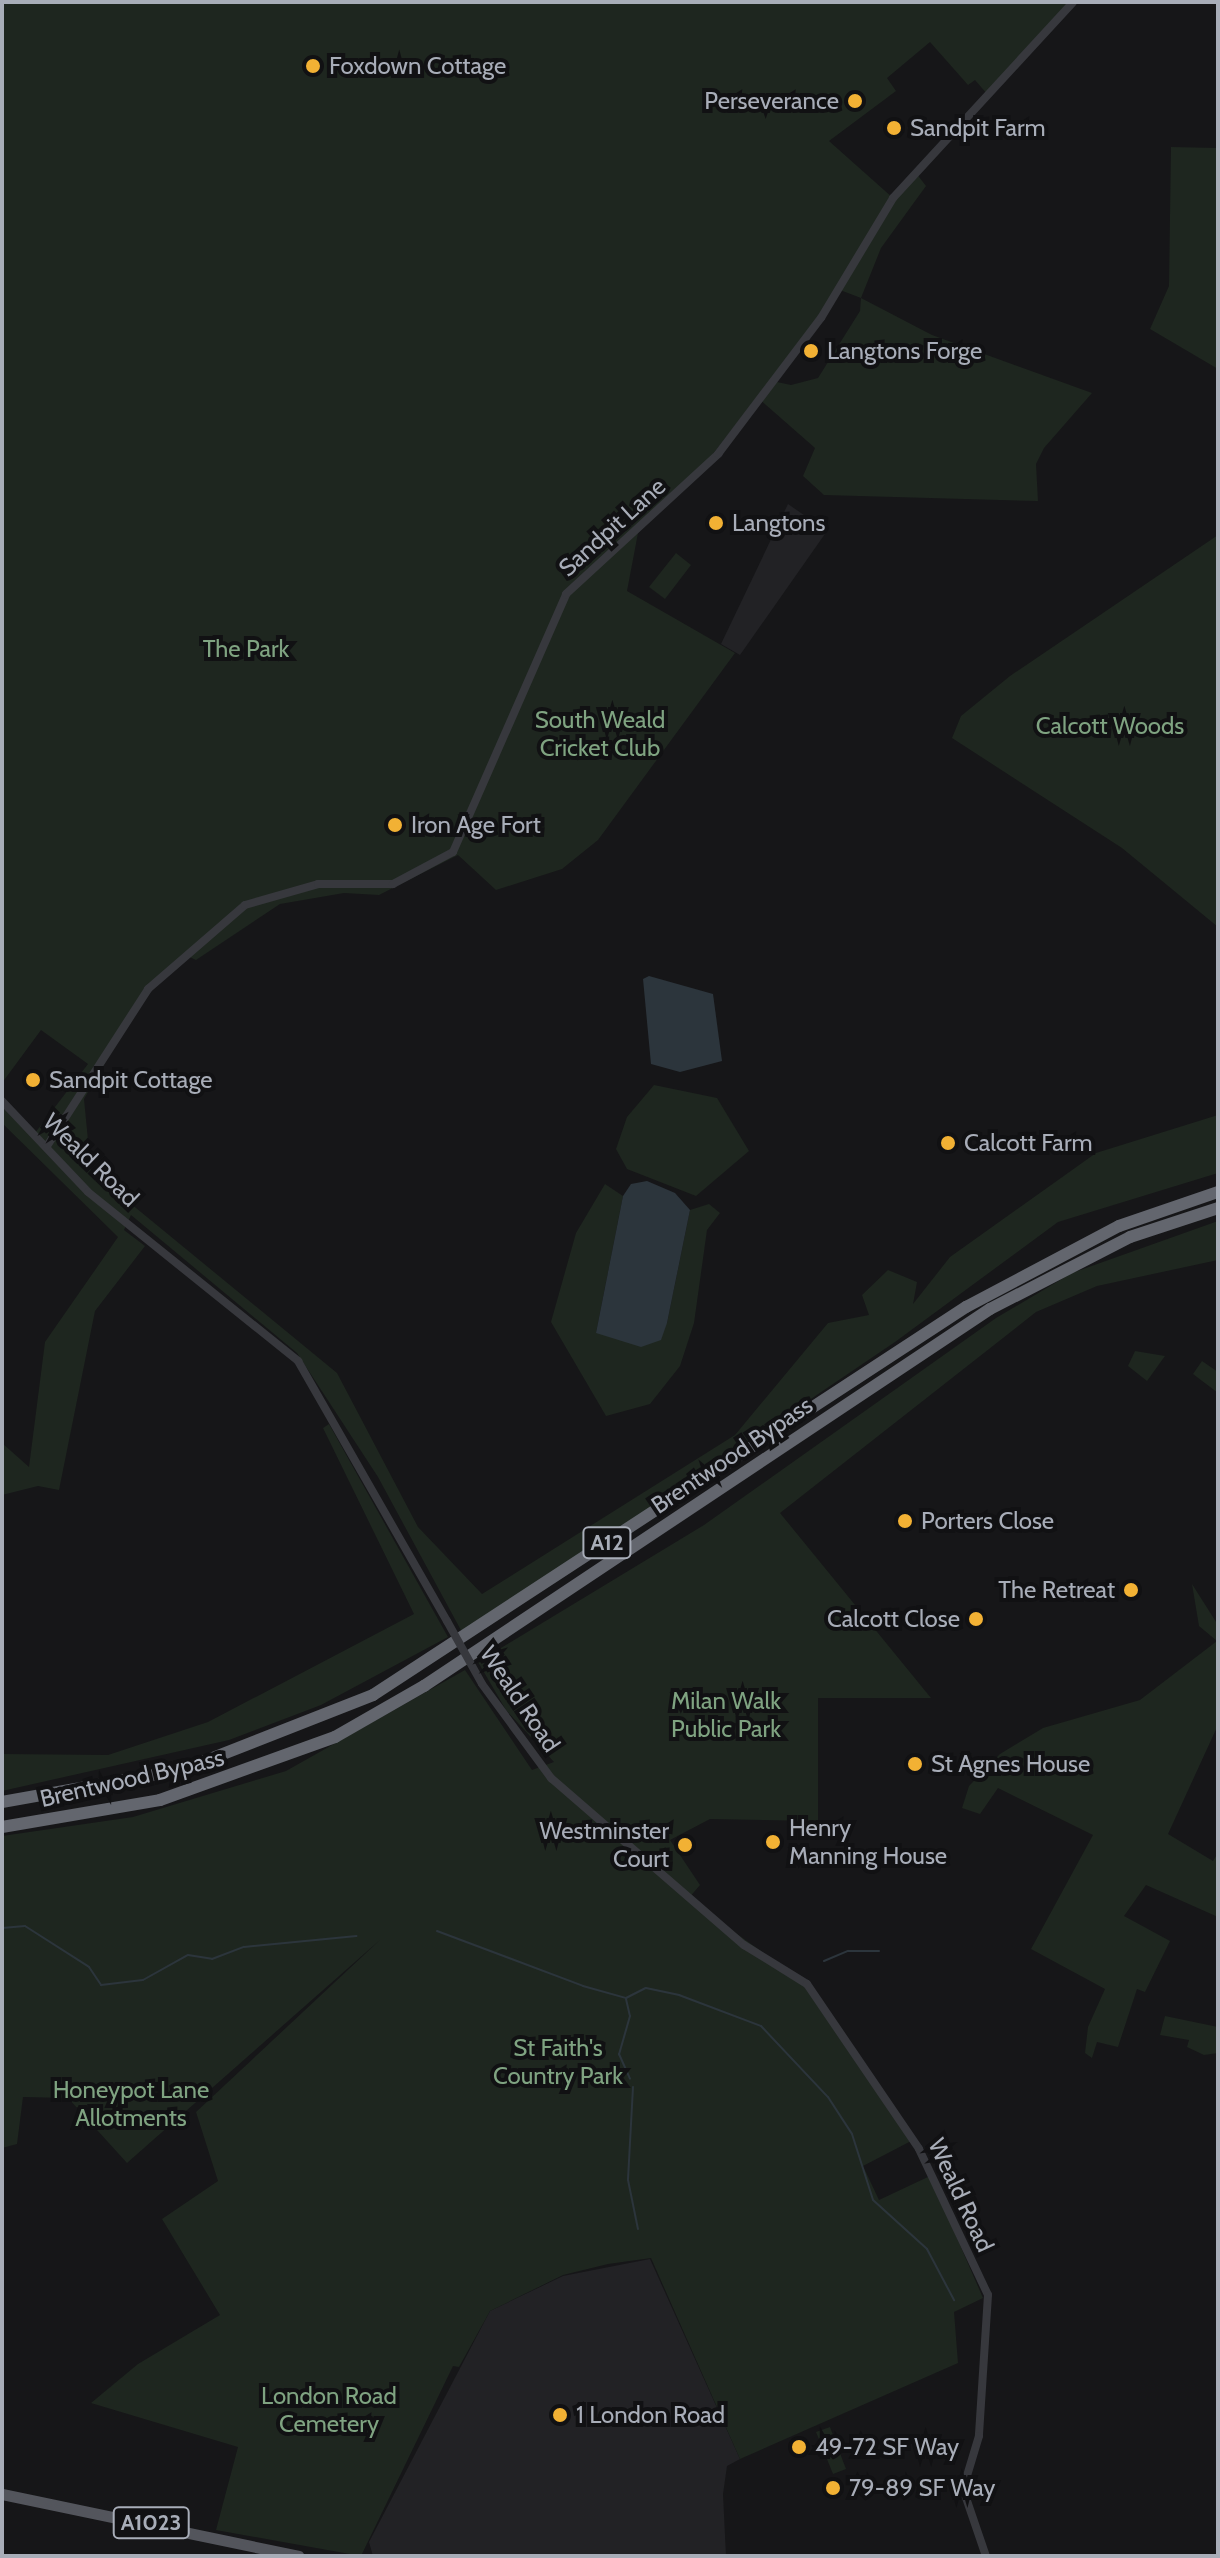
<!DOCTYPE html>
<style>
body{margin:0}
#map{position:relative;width:1220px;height:2558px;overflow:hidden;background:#161618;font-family:Cabin,sans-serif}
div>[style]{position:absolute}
.built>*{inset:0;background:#222225}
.green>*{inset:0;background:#1e261f}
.water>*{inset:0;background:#2c353c}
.stream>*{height:2px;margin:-1px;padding:0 1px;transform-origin:1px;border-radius:1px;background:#2c353c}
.minor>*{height:8px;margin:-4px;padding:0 4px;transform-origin:4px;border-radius:4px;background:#37383d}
.major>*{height:11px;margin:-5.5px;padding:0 5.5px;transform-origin:5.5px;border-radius:5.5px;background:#53555c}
.highway>*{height:12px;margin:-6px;padding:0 6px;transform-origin:6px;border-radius:6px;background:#63666e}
.minor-bridge>*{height:8px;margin:-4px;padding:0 4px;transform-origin:4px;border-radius:4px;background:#37383d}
.dots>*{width:22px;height:22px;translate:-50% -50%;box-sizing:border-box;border:4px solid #111113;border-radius:50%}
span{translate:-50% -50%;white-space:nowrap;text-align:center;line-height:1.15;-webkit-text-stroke:8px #111113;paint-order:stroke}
.shield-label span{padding:2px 6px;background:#111113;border:2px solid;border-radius:6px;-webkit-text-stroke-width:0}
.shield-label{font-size:22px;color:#a8adb8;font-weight:700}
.poi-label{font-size:24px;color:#a8adb8}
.left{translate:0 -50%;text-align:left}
.right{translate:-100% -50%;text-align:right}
.street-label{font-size:24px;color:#a8adb8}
.park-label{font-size:24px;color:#7fa381}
.frame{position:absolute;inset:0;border:4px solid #a8adb8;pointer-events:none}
</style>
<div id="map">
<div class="built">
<div style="clip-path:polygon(788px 504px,827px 531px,740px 655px,721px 644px)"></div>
<div style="clip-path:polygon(650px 2259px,740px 2459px,727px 2466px,723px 2494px,726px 2556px,373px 2556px,369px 2542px,490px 2311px,563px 2276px)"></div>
</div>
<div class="green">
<div style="clip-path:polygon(evenodd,2px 2px,1073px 2px,988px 95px,975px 80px,968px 85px,930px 42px,887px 78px,896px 91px,829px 141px,893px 198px,916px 173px,926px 186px,881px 248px,861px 298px,932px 335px,1092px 393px,1044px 448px,1036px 464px,1038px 501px,824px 495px,803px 476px,815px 448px,757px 397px,692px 481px,638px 533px,627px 591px,735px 653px,598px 840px,562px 869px,496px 890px,458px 855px,379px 895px,344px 893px,280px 904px,196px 960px,183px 954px,148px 989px,84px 1099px,91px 1171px,337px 1373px,418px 1527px,482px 1594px,735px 1435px,828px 1323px,869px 1315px,862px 1295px,888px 1270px,917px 1282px,913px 1304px,950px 1257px,1096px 1153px,1218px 1115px,1218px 1173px,1058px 1222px,895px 1342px,463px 1634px,378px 1477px,297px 1353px,131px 1215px,124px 1230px,145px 1246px,95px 1311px,59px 1490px,38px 1486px,2px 1495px,2px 1443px,29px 1467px,45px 1342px,118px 1237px,2px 1123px,2px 1101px,35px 1133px,88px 1064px,41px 1030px,2px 1083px,2px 2px,840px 290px,861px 298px,860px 311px,818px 378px,791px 385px,772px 381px,840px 290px)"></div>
<div style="clip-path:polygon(1171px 147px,1218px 148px,1218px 369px,1150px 329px,1169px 286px)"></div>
<div style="clip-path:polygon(1218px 535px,1218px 927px,1122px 848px,952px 738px,961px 716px,1010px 676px)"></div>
<div style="clip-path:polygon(676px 553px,691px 565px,665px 599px,649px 587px)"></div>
<div style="clip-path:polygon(654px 1085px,717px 1098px,749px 1151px,696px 1196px,627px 1169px,616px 1149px,627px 1117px)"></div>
<div style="clip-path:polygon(605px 1184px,623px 1196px,596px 1333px,667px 1323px,690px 1210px,709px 1204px,720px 1213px,707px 1230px,694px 1323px,680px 1366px,650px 1404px,606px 1416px,551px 1322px,576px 1233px)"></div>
<div style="clip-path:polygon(1218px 1221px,1218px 1260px,1097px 1286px,1036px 1312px,780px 1513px,931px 1698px,818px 1698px,818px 1821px,710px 1819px,670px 1840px,700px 1885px,688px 1899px,807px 1984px,913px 2140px,863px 2166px,879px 2200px,930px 2176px,983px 2298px,954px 2312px,958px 2363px,740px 2459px,651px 2258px,608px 2264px,563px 2275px,490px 2311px,459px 2367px,453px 2366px,361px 2556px,216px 2530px,238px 2447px,91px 2403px,138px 2364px,220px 2315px,162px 2219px,218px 2181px,196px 2112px,381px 1939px,127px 2163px,68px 2098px,23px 2097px,17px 2144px,2px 2148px,2px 1836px,133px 1817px,286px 1771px,465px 1670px,532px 1770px,554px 1762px,506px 1710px,478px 1662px,704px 1525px,996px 1318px,1072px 1273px)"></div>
<div style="clip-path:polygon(1135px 1351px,1165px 1356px,1147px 1381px,1128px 1366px)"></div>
<div style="clip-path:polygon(1202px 1361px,1218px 1372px,1218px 1393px,1193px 1374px)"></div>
<div style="clip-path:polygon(329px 1424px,448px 1637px,321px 1705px,229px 1740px,2px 1791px,2px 1754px,108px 1755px,208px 1722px,414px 1614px,323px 1428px)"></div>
<div style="clip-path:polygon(1192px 1584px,1218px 1625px,1218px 1725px,1168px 1834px,1213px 1861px,1218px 1853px,1218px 1917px,1146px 1885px,1124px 1916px,1170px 1941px,1145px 1992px,1137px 1989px,1118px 2047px,1097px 2042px,1092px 2058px,1085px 2053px,1088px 2027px,1105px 1989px,1031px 1949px,1093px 1835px,998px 1788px,980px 1814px,962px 1808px,969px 1786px,1000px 1754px,1043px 1728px,1140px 1700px,1217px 1641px,1199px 1626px)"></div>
<div style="clip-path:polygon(1165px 2016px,1218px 2027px,1218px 2053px,1204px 2055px,1187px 2047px,1189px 2040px,1160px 2035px)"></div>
<div style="clip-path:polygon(830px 2427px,846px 2469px,833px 2474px,816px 2432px)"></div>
</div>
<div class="water">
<div style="clip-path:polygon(649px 976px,713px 994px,722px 1061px,680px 1072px,651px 1064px,643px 979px)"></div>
<div style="clip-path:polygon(647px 1181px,675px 1193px,690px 1210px,667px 1323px,661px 1340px,641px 1347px,596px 1333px,623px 1196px,631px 1184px)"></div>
</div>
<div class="stream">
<div style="left:2px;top:1928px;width:23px;rotate:-5deg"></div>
<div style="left:25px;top:1926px;width:76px;rotate:32.6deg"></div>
<div style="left:89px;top:1967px;width:22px;rotate:56deg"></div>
<div style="left:101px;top:1985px;width:42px;rotate:-6.8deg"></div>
<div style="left:143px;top:1980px;width:51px;rotate:-29.1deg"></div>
<div style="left:188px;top:1955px;width:24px;rotate:9deg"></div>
<div style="left:212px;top:1959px;width:34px;rotate:-21deg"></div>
<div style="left:244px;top:1947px;width:113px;rotate:-5.6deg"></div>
<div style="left:437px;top:1931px;width:156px;rotate:20.6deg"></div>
<div style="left:583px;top:1986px;width:45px;rotate:15.6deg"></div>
<div style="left:626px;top:1998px;width:22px;rotate:-27deg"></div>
<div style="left:646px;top:1988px;width:34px;rotate:12deg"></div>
<div style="left:679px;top:1995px;width:88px;rotate:20.7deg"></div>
<div style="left:761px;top:2026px;width:98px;rotate:46.7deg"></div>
<div style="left:828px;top:2097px;width:44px;rotate:57deg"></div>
<div style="left:852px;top:2134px;width:69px;rotate:72.3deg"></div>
<div style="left:873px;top:2200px;width:73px;rotate:42.2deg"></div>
<div style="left:927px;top:2249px;width:58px;rotate:62.1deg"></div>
<div style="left:824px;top:1961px;width:26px;rotate:-23deg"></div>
<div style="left:848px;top:1951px;width:31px"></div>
<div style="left:626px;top:1999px;width:17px;rotate:77deg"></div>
<div style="left:630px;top:2016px;width:40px;rotate:106deg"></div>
<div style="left:619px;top:2054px;width:27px;rotate:66deg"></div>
<div style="left:633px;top:2087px;width:93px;rotate:93.1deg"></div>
<div style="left:628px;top:2180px;width:50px;rotate:78.5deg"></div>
</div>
<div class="minor">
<div style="left:2px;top:1101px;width:125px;rotate:46.6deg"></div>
<div style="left:88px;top:1192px;width:270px;rotate:38.8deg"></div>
<div style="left:298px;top:1361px;width:300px;rotate:60.2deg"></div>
<div style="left:47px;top:1146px;width:187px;rotate:-57.2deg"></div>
<div style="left:148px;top:989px;width:128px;rotate:-40.9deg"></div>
<div style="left:245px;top:905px;width:76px;rotate:-16deg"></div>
<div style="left:318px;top:884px;width:75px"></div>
<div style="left:393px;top:884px;width:68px;rotate:-28.1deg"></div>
<div style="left:453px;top:852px;width:282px;rotate:-66.3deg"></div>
<div style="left:566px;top:594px;width:207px;rotate:-42.6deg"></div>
<div style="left:718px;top:454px;width:171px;rotate:-52.9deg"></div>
<div style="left:821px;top:318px;width:140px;rotate:-59deg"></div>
<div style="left:893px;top:198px;width:266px;rotate:-47.4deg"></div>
<div style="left:482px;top:1684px;width:117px;rotate:53.7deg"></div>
<div style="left:551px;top:1778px;width:255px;rotate:40.9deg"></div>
<div style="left:744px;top:1945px;width:74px;rotate:31.8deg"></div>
<div style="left:807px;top:1984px;width:199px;rotate:55.8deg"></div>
<div style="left:919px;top:2149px;width:161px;rotate:64.7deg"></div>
<div style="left:988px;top:2295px;width:141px;rotate:93.7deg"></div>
<div style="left:979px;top:2436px;width:55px;rotate:106.8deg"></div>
<div style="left:963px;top:2489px;width:71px;rotate:71.1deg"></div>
</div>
<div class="major">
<div style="left:2px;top:2494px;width:303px;rotate:11.8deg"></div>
</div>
<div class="highway">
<div style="left:2px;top:1802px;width:183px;rotate:-10.1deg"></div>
<div style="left:182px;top:1770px;width:205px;rotate:-21.4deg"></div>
<div style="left:373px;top:1695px;width:709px;rotate:-33.2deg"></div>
<div style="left:966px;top:1307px;width:173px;rotate:-27.9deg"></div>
<div style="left:1119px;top:1226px;width:105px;rotate:-19deg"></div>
<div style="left:2px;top:1827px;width:160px;rotate:-9.7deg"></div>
<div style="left:160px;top:1800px;width:186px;rotate:-19.8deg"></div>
<div style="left:335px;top:1737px;width:103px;rotate:-29.8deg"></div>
<div style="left:424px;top:1686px;width:680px;rotate:-33.67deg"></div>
<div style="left:990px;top:1309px;width:157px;rotate:-27.2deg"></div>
<div style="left:1130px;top:1237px;width:93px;rotate:-18.2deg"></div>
</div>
<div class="minor-bridge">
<div style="left:447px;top:1621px;width:72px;rotate:60.9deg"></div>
</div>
<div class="dots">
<div style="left:313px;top:66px;background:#f2b134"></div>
<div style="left:855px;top:101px;background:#f2b134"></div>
<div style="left:894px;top:128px;background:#f2b134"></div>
<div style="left:811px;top:351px;background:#f2b134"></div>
<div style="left:716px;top:523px;background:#f2b134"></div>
<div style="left:395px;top:825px;background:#f2b134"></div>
<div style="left:33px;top:1080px;background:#f2b134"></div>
<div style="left:948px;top:1143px;background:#f2b134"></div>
<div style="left:905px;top:1521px;background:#f2b134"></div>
<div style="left:1131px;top:1590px;background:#f2b134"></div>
<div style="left:976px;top:1619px;background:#f2b134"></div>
<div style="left:915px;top:1764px;background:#f2b134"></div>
<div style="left:773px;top:1842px;background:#f2b134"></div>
<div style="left:685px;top:1845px;background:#f2b134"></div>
<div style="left:560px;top:2415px;background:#f2b134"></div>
<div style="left:799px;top:2447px;background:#f2b134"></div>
<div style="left:833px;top:2488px;background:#f2b134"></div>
</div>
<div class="shield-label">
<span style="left:607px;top:1543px">A12</span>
<span style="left:151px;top:2523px">A1023</span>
</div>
<div class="poi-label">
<span class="left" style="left:329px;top:66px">Foxdown Cottage</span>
<span class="right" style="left:839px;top:101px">Perseverance</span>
<span class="left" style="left:910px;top:128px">Sandpit Farm</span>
<span class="left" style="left:827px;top:351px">Langtons Forge</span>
<span class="left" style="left:732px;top:523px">Langtons</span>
<span class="left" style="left:411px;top:825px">Iron Age Fort</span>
<span class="left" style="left:49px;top:1080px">Sandpit Cottage</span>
<span class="left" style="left:964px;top:1143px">Calcott Farm</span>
<span class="left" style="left:921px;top:1521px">Porters Close</span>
<span class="right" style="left:1115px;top:1590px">The Retreat</span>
<span class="right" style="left:960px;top:1619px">Calcott Close</span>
<span class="left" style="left:931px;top:1764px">St Agnes House</span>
<span class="left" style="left:789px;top:1842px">Henry<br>Manning House</span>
<span class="right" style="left:669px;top:1845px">Westminster<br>Court</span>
<span class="left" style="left:576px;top:2415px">1 London Road</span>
<span class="left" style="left:815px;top:2447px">49-72 SF Way</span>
<span class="left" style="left:849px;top:2488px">79-89 SF Way</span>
</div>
<div class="street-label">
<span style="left:612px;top:527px;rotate:-42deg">Sandpit Lane</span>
<span style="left:91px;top:1160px;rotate:44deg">Weald Road</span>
<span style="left:732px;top:1455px;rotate:-34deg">Brentwood Bypass</span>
<span style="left:520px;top:1699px;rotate:56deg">Weald Road</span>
<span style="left:132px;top:1778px;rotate:-13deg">Brentwood Bypass</span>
<span style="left:961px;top:2195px;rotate:65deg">Weald Road</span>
</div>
<div class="park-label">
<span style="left:246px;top:649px">The Park</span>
<span style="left:600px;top:734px">South Weald<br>Cricket Club</span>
<span style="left:1110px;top:726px">Calcott Woods</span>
<span style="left:726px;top:1715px">Milan Walk<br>Public Park</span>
<span style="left:558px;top:2062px">St Faith's<br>Country Park</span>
<span style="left:131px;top:2104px">Honeypot Lane<br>Allotments</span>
<span style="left:329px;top:2410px">London Road<br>Cemetery</span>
</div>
<div class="frame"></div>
</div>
